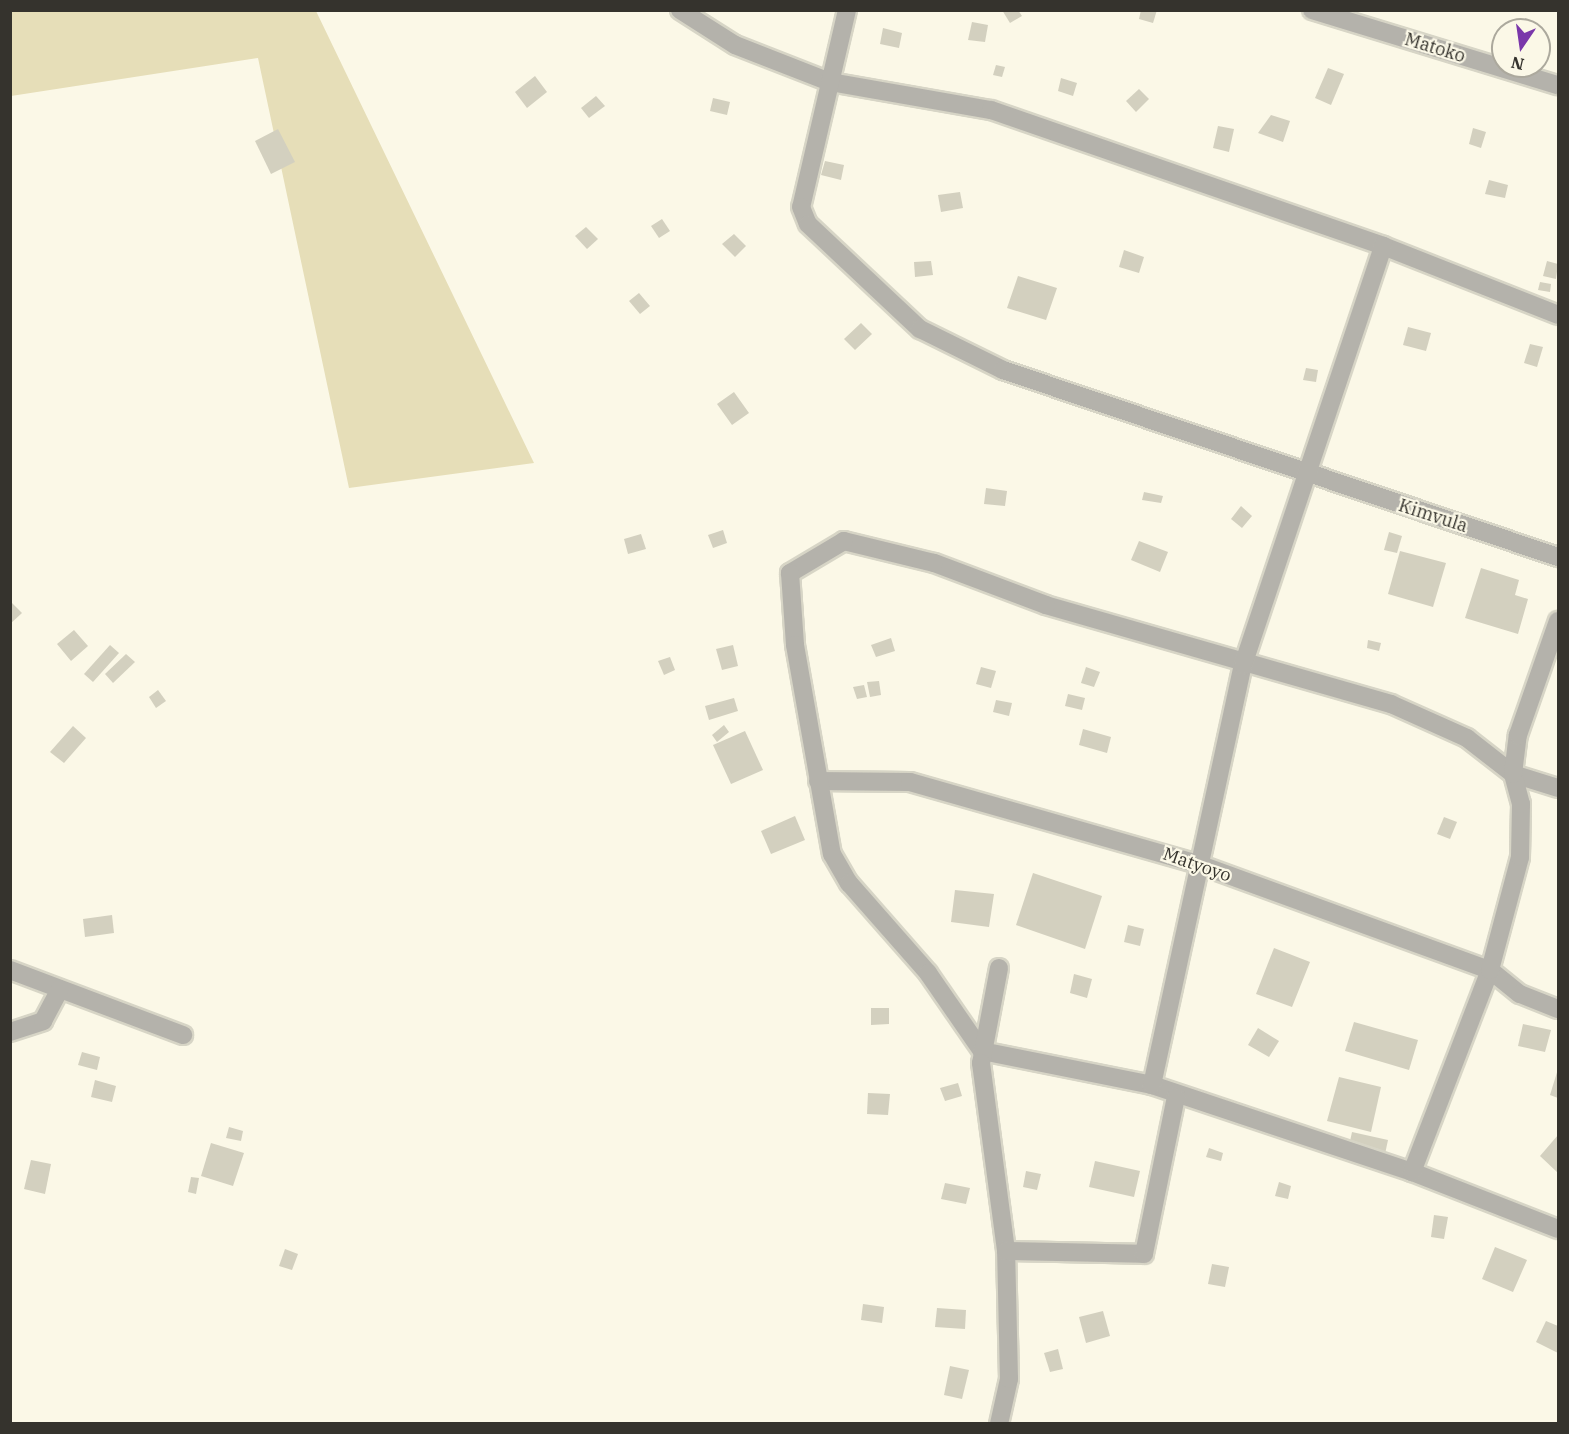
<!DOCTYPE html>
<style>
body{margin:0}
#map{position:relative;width:1569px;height:1434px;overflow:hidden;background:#fbf8e7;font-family:"IBM Plex Serif",serif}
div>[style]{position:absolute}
.green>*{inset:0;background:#e6deb8}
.building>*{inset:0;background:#d3d0bf}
.roads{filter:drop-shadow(2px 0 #d7d5c6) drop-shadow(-2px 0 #d7d5c6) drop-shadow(0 2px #d7d5c6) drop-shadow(0 -2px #d7d5c6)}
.minor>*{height:18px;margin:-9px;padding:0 9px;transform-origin:9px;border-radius:9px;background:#b4b2ab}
span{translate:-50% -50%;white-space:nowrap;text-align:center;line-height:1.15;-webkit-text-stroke:4.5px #fbf8e7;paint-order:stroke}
.street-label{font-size:18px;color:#35332d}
.frame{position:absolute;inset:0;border:12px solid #35332d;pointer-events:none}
.north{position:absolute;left:1491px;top:18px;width:60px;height:60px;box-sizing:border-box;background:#fbf8e7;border:2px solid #aca99d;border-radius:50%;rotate:193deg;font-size:16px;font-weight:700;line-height:24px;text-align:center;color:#35332d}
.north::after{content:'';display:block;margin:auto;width:21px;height:27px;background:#7a37aa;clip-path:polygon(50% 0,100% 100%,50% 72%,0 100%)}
</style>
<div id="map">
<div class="green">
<div style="clip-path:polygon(11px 11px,316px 11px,534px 463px,349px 488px,258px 58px,11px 96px)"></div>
</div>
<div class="building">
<div style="clip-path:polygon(1002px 10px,1018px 10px,1022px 16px,1010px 23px)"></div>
<div style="clip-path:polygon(1141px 10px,1157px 10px,1153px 23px,1139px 19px)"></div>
<div style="clip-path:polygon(972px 22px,988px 25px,985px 42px,968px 40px)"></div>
<div style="clip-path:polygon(883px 28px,902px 33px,899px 48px,880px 44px)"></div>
<div style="clip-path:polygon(996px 65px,1005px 67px,1002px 77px,993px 75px)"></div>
<div style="clip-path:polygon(1328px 68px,1344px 74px,1331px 105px,1315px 98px)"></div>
<div style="clip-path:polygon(535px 76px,547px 92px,527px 108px,515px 92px)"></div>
<div style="clip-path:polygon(1061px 78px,1077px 83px,1073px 96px,1058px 91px)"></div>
<div style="clip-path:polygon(1139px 89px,1149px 99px,1136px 112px,1126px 101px)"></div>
<div style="clip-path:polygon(596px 96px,605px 106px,589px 118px,581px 108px)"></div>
<div style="clip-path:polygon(713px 98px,730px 102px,727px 115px,710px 111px)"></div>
<div style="clip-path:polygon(1271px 115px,1290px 121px,1283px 142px,1258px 133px)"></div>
<div style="clip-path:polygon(1218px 126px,1234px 129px,1229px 152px,1213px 148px)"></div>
<div style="clip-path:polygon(1473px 128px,1486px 132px,1481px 148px,1469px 144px)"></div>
<div style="clip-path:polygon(278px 129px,295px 162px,271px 174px,255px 141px)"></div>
<div style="clip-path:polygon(825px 161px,844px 165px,841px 180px,821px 175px)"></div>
<div style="clip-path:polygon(1489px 180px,1508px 185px,1505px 198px,1485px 194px)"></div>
<div style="clip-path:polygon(960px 192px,963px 208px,941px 212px,938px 195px)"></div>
<div style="clip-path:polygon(662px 219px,670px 231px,659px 238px,651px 226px)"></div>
<div style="clip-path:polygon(586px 227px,598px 239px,587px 249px,575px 236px)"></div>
<div style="clip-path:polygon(734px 234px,746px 246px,735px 257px,722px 244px)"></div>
<div style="clip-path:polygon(1124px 250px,1144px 257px,1139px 273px,1119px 267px)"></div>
<div style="clip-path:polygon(931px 261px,933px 275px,915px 277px,914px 262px)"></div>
<div style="clip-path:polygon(1547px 261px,1558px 264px,1556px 279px,1543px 276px)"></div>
<div style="clip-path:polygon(1018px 276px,1057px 288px,1046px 320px,1007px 308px)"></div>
<div style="clip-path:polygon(1540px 282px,1551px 284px,1550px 292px,1538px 290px)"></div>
<div style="clip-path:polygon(639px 293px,650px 306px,640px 314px,629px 301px)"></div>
<div style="clip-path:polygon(861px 323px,872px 334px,855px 350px,844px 339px)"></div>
<div style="clip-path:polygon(1408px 327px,1431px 333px,1426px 351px,1403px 345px)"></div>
<div style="clip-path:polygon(1530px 344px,1543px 347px,1537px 367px,1524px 363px)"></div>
<div style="clip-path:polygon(1306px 368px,1318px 370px,1316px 382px,1303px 380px)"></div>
<div style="clip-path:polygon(734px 392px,749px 413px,732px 425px,717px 404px)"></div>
<div style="clip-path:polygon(986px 488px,1007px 491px,1005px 506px,984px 504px)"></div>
<div style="clip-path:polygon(1144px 492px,1163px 496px,1161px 503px,1142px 500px)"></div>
<div style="clip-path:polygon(1241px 506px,1252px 516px,1242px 528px,1231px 519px)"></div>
<div style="clip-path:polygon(723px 530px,727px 543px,713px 548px,708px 535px)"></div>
<div style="clip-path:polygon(1389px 532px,1402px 536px,1397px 553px,1384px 550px)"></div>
<div style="clip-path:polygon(641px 534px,646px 549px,628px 554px,624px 539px)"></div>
<div style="clip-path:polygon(1139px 541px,1168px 552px,1160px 572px,1131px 560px)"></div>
<div style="clip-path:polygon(1400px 551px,1446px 563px,1433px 607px,1388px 594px)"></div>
<div style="clip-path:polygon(1481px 568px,1519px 580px,1515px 595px,1528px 599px,1518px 634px,1465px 618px)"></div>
<div style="clip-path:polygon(10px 601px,22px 613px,10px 624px)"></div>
<div style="clip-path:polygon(74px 630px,88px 646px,71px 661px,57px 644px)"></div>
<div style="clip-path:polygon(891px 638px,895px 651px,876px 657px,871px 645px)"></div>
<div style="clip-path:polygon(1368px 640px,1381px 643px,1379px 651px,1367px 648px)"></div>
<div style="clip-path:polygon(110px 645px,119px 653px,93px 682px,84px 674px)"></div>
<div style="clip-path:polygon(733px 645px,738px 666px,722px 670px,716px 649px)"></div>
<div style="clip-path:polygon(126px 654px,135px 662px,113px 683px,105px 674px)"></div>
<div style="clip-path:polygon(670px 657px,675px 670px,664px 675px,658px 661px)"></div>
<div style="clip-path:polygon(981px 667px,996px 671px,991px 688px,976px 684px)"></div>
<div style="clip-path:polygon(1086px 667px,1100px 672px,1094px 687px,1081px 683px)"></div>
<div style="clip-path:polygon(879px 681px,881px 695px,870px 697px,867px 682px)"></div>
<div style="clip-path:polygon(864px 685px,867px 697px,857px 699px,853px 687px)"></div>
<div style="clip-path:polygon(158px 690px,166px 701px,156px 708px,149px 697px)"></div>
<div style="clip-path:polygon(1068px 694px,1085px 698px,1082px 710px,1065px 706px)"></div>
<div style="clip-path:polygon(734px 698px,738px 711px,709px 720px,705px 706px)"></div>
<div style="clip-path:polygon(996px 700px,1012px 703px,1009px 716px,993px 712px)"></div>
<div style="clip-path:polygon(724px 725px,729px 732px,717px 742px,712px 735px)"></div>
<div style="clip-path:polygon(73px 726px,86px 738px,64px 763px,50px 752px)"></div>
<div style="clip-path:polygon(1083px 729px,1111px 737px,1107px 753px,1079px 745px)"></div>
<div style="clip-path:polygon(745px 731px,763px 770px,731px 784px,713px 745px)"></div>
<div style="clip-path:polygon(795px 816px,805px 840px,771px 854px,761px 831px)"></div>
<div style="clip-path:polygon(1444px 817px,1457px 822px,1450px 839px,1437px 834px)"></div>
<div style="clip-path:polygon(1033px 873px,1102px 896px,1085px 949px,1016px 925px)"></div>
<div style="clip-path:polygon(955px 890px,994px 894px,989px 927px,951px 922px)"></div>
<div style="clip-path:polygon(112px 915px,114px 933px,85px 937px,83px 919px)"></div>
<div style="clip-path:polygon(1128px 925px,1144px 929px,1140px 946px,1124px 942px)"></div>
<div style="clip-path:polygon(1274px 948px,1310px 962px,1292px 1007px,1256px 994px)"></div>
<div style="clip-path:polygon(1074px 974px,1092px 979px,1087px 998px,1070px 993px)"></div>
<div style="clip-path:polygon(871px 1008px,889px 1008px,889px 1024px,871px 1025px)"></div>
<div style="clip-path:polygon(1354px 1022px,1418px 1040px,1409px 1070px,1345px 1051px)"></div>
<div style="clip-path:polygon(1523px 1024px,1551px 1030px,1545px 1052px,1518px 1046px)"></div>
<div style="clip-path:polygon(1258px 1028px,1279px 1041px,1269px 1057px,1248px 1045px)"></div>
<div style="clip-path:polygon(82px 1052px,100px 1057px,97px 1070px,78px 1065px)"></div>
<div style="clip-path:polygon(1558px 1069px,1558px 1098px,1550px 1095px)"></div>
<div style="clip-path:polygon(1339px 1077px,1381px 1087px,1371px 1132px,1327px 1121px)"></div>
<div style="clip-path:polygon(95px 1080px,116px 1086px,112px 1102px,91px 1097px)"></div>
<div style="clip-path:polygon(958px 1083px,962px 1096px,945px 1101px,940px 1088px)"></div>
<div style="clip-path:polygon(868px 1093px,890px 1094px,888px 1115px,867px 1114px)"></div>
<div style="clip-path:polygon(229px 1127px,243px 1131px,241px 1141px,226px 1138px)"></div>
<div style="clip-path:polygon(1352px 1132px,1388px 1140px,1385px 1154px,1349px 1146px)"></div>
<div style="clip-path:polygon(1558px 1135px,1558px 1173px,1540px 1156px)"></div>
<div style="clip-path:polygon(211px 1143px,244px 1153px,233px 1186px,201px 1176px)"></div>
<div style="clip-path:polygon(1209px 1148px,1223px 1153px,1221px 1161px,1206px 1157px)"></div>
<div style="clip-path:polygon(31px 1160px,51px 1164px,45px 1194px,24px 1189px)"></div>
<div style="clip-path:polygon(1095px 1161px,1140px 1171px,1134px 1197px,1089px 1187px)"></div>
<div style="clip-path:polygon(1026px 1171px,1041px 1174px,1037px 1190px,1023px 1187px)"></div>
<div style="clip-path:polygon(191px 1177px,199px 1178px,196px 1194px,188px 1192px)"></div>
<div style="clip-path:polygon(1279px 1182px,1291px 1186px,1288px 1199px,1275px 1196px)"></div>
<div style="clip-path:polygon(945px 1183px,970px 1188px,966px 1204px,941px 1199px)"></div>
<div style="clip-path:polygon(1434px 1215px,1448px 1217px,1444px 1239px,1431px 1237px)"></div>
<div style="clip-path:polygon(1495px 1247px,1527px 1260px,1513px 1292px,1482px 1279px)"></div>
<div style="clip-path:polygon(285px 1249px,298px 1254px,292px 1270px,279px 1266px)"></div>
<div style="clip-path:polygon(1212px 1264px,1229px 1267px,1225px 1287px,1208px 1284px)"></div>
<div style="clip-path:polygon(863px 1304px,884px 1307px,882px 1323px,861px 1320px)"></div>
<div style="clip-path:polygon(937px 1308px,966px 1310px,965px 1329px,935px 1327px)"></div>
<div style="clip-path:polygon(1103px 1311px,1110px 1336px,1086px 1343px,1079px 1317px)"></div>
<div style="clip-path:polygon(1546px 1321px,1558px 1326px,1558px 1353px,1536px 1342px)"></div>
<div style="clip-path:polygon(1058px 1349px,1063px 1369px,1050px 1372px,1044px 1353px)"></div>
<div style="clip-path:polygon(950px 1366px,969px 1370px,962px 1399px,944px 1395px)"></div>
</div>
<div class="roads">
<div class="minor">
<div style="left:680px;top:10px;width:65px;rotate:32.5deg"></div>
<div style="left:735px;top:45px;width:102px;rotate:21.3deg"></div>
<div style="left:830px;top:82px;width:163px;rotate:9.9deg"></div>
<div style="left:991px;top:110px;width:415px;rotate:19.1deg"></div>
<div style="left:1383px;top:246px;width:188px;rotate:21.5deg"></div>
<div style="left:847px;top:10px;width:202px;rotate:103.1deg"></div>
<div style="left:801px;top:207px;width:18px;rotate:68deg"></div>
<div style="left:808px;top:224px;width:154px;rotate:43.2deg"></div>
<div style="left:920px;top:329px;width:93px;rotate:26.3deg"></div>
<div style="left:1003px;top:370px;width:586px;rotate:18.62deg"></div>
<div style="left:1312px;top:10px;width:257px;rotate:17deg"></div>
<div style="left:818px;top:781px;width:92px;rotate:0.6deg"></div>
<div style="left:910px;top:782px;width:299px;rotate:15.9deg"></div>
<div style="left:1198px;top:864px;width:311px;rotate:20deg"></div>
<div style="left:1490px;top:970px;width:38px;rotate:39deg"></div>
<div style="left:1520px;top:994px;width:41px;rotate:21.5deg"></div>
<div style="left:1558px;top:788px;width:47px;rotate:-162.7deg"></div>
<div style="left:1513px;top:774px;width:58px;rotate:-142deg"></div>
<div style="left:1467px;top:738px;width:83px;rotate:-155.9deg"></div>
<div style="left:1391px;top:704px;width:359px;rotate:-164deg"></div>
<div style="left:1046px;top:605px;width:120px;rotate:-159.4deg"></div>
<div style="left:934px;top:563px;width:93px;rotate:-166.3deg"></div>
<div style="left:844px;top:541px;width:63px;rotate:149.3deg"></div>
<div style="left:790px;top:573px;width:72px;rotate:86deg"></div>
<div style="left:795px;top:645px;width:212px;rotate:80deg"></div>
<div style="left:832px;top:854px;width:34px;rotate:60deg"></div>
<div style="left:849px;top:883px;width:120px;rotate:48.7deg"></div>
<div style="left:928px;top:973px;width:95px;rotate:55.3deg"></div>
<div style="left:982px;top:1051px;width:173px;rotate:11.3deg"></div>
<div style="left:1152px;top:1085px;width:274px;rotate:18.5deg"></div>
<div style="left:1412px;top:1172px;width:157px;rotate:21.3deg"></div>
<div style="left:999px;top:968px;width:97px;rotate:100.7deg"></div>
<div style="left:981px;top:1063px;width:190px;rotate:82.4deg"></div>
<div style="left:10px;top:970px;width:185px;rotate:20.6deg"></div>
<div style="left:10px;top:1032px;width:35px;rotate:-18deg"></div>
<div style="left:43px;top:1021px;width:36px;rotate:-62deg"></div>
<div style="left:1152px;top:1085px;width:430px;rotate:-77.8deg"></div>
<div style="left:1243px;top:665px;width:442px;rotate:-71.5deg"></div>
<div style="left:1412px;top:1172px;width:217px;rotate:-68.9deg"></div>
<div style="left:1490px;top:970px;width:117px;rotate:-75.1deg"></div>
<div style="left:1520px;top:857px;width:53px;rotate:-88.9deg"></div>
<div style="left:1521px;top:804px;width:31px;rotate:-105deg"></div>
<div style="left:1513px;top:774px;width:39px;rotate:-83deg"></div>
<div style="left:1518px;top:735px;width:121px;rotate:-70.7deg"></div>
<div style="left:999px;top:1424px;width:46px;rotate:-77.5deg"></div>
<div style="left:1009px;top:1379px;width:128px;rotate:-91.3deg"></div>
<div style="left:1006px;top:1251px;width:138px;rotate:1.2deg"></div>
<div style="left:1144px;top:1254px;width:160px;rotate:-78.5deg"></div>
</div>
</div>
<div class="street-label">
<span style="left:1435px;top:48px;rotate:17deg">Matoko</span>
<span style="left:1433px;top:516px;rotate:18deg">Kimvula</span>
<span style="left:1197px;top:865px;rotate:19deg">Matyoyo</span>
</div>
<div class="frame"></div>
<div class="north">N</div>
</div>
